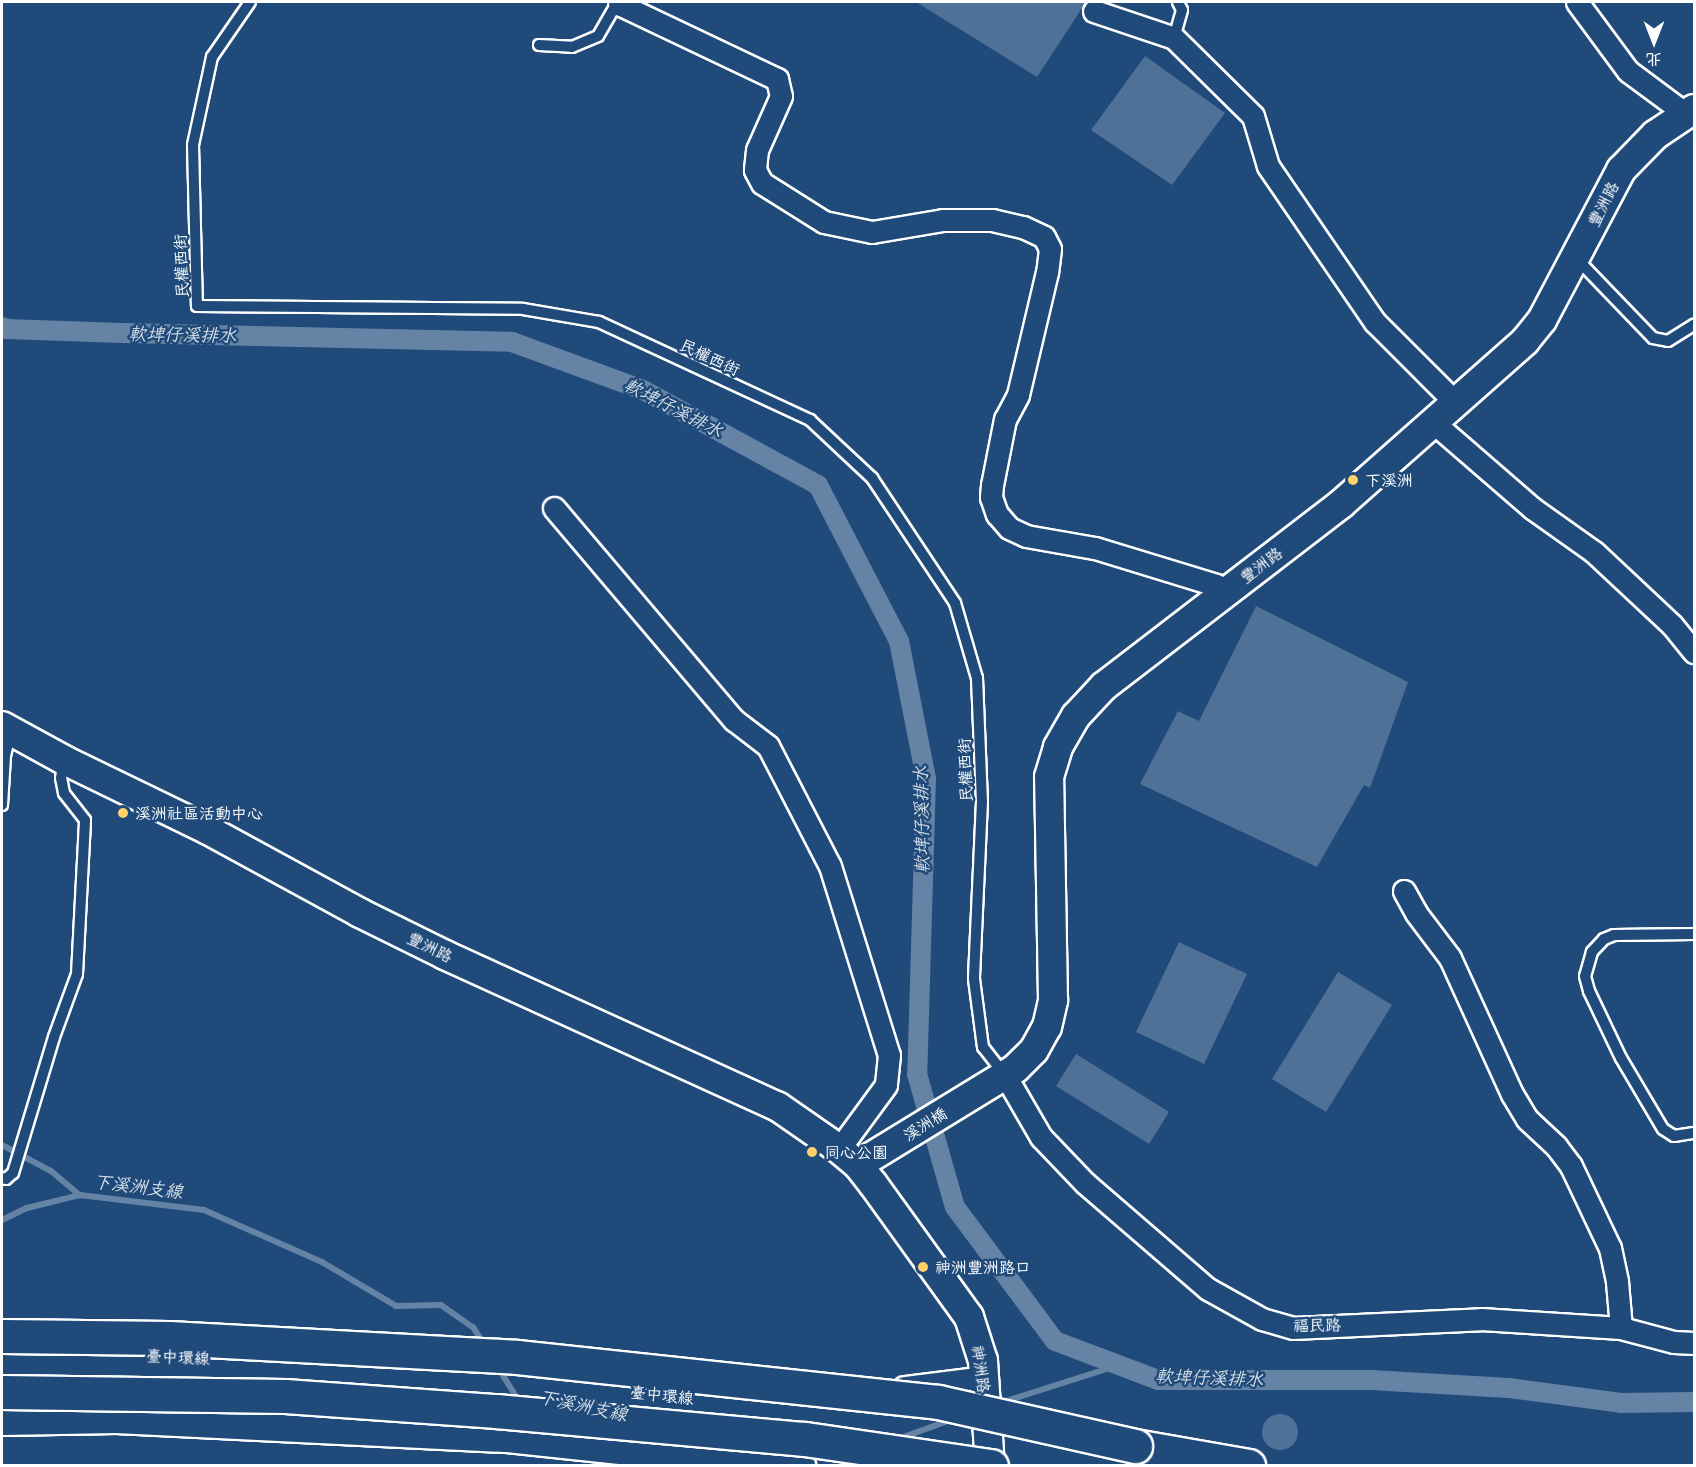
<!DOCTYPE html>
<meta charset="utf-8">
<style>
body{margin:0}
#map{position:relative;width:1696px;height:1467px;overflow:hidden;background:#1f4a7a;font-family:"Patrick Hand","LXGW WenKai TC",sans-serif}
div>[style]{position:absolute}
.stream>*{height:6px;margin:-3px;padding:0 3px;transform-origin:3px;border-radius:3px;background:#6583a4}
.canal>*{height:20px;margin:-10px;padding:0 10px;transform-origin:10px;border-radius:10px;background:#6583a4}
.building>*{inset:0;background:#507197}
.round{border-radius:50%}
.roads{filter:drop-shadow(2px 0 #fff) drop-shadow(-2px 0 #fff) drop-shadow(0 2px #fff) drop-shadow(0 -2px #fff)}
.lane>*{height:10px;margin:-5px;padding:0 5px;transform-origin:5px;border-radius:5px;background:#1f4a7a}
.street>*{height:21px;margin:-10.5px;padding:0 10.5px;transform-origin:10.5px;border-radius:10.5px;background:#1f4a7a}
.secondary>*{height:28px;margin:-14px;padding:0 14px;transform-origin:14px;border-radius:14px;background:#1f4a7a}
.highway>*{height:33px;margin:-16.5px;padding:0 16.5px;transform-origin:16.5px;border-radius:16.5px;background:#1f4a7a}
.bridges{filter:drop-shadow(2px 0 #fff) drop-shadow(-2px 0 #fff) drop-shadow(0 2px #fff) drop-shadow(0 -2px #fff)}
.highway-bridge>*{height:33px;margin:-16.5px;padding:0 16.5px;transform-origin:16.5px;border-radius:16.5px;background:#1f4a7a}
.dots>*{width:16px;height:16px;translate:-50% -50%;box-sizing:border-box;border:3px solid #1f4a7a;border-radius:50%}
span{translate:-50% -50%;white-space:nowrap;text-align:center;line-height:1.15;-webkit-text-stroke:5px #1f4a7a;paint-order:stroke}
.street-label{font-size:16px;color:#fff}
.poi-label{font-size:16px;color:#fff}
.left{translate:0 -50%;text-align:left}
.water-label{font-size:18px;color:#d8e0e8;font-style:italic}
.frame{position:absolute;inset:0;border:3px solid #fff;pointer-events:none}
.north{position:absolute;left:1624px;top:12px;width:60px;height:60px;-webkit-text-stroke:4px #1f4a7a;paint-order:stroke;rotate:180deg;font-size:16px;font-weight:700;line-height:24px;text-align:center;color:#fff}
.north::after{content:'';display:block;margin:auto;width:21px;height:27px;background:#fff;clip-path:polygon(50% 0,100% 100%,50% 72%,0 100%)}
</style>
<div id="map">
<div class="stream">
<div style="left:2px;top:1145px;width:55px;rotate:28deg"></div>
<div style="left:51px;top:1171px;width:38px;rotate:40deg"></div>
<div style="left:2px;top:1220px;width:28px;rotate:-26deg"></div>
<div style="left:27px;top:1208px;width:55px;rotate:-13.8deg"></div>
<div style="left:80px;top:1195px;width:125px;rotate:6.9deg"></div>
<div style="left:204px;top:1210px;width:129px;rotate:23.8deg"></div>
<div style="left:322px;top:1262px;width:86px;rotate:30.7deg"></div>
<div style="left:396px;top:1306px;width:45px;rotate:-1.3deg"></div>
<div style="left:441px;top:1305px;width:39px;rotate:35deg"></div>
<div style="left:473px;top:1327px;width:20px;rotate:57deg"></div>
<div style="left:497px;top:1366px;width:44px;rotate:58.1deg"></div>
<div style="left:1000px;top:1403px;width:125px;rotate:-17.7deg"></div>
<div style="left:898px;top:1439px;width:59px;rotate:-20deg"></div>
</div>
<div class="canal">
<div style="left:2px;top:327px;width:5px;rotate:22deg"></div>
<div style="left:7px;top:329px;width:115px;rotate:2deg"></div>
<div style="left:122px;top:333px;width:390px;rotate:1.3deg"></div>
<div style="left:512px;top:342px;width:140px;rotate:20.1deg"></div>
<div style="left:643px;top:390px;width:199px;rotate:28.5deg"></div>
<div style="left:818px;top:485px;width:176px;rotate:62.6deg"></div>
<div style="left:899px;top:641px;width:141px;rotate:78.9deg"></div>
<div style="left:926px;top:779px;width:295px;rotate:91.7deg"></div>
<div style="left:917px;top:1074px;width:138px;rotate:74.1deg"></div>
<div style="left:955px;top:1207px;width:167px;rotate:53.3deg"></div>
<div style="left:1055px;top:1341px;width:110px;rotate:20.7deg"></div>
<div style="left:1158px;top:1380px;width:213px"></div>
<div style="left:1371px;top:1380px;width:138px;rotate:3.3deg"></div>
<div style="left:1509px;top:1388px;width:113px;rotate:7.6deg"></div>
<div style="left:1621px;top:1403px;width:73px;rotate:-0.8deg"></div>
</div>
<div class="building">
<div style="clip-path:polygon(916px 2px,1086px 2px,1037px 77px)"></div>
<div style="clip-path:polygon(1145px 56px,1225px 113px,1172px 185px,1091px 130px)"></div>
<div style="clip-path:polygon(1256px 606px,1408px 682px,1370px 788px,1364px 785px,1317px 867px,1140px 784px,1178px 711px,1199px 721px)"></div>
<div style="clip-path:polygon(1179px 942px,1247px 974px,1204px 1064px,1136px 1032px)"></div>
<div style="clip-path:polygon(1338px 972px,1392px 1005px,1326px 1112px,1272px 1079px)"></div>
<div style="clip-path:polygon(1076px 1054px,1169px 1112px,1149px 1144px,1056px 1086px)"></div>
<div class="round" style="left:1262px;top:1414px;width:36px;height:36px"></div>
</div>
<div class="roads">
<div class="lane">
<div style="left:250px;top:2px;width:67px;rotate:124.6deg"></div>
<div style="left:212px;top:57px;width:90px;rotate:102.2deg"></div>
<div style="left:193px;top:145px;width:161px;rotate:88.6deg"></div>
<div style="left:197px;top:306px;width:326px;rotate:0.5deg"></div>
<div style="left:523px;top:309px;width:77px;rotate:9.7deg"></div>
<div style="left:599px;top:322px;width:233px;rotate:24.9deg"></div>
<div style="left:810px;top:420px;width:85px;rotate:43.1deg"></div>
<div style="left:872px;top:478px;width:150px;rotate:56.4deg"></div>
<div style="left:955px;top:603px;width:78px;rotate:73.7deg"></div>
<div style="left:977px;top:678px;width:123px;rotate:87.7deg"></div>
<div style="left:982px;top:801px;width:178px;rotate:92.6deg"></div>
<div style="left:974px;top:979px;width:69px;rotate:82.5deg"></div>
<div style="left:983px;top:1047px;width:36px;rotate:52deg"></div>
<div style="left:1174px;top:38px;width:29px;rotate:-74deg"></div>
<div style="left:1182px;top:10px;width:9px;rotate:-117deg"></div>
<div style="left:539px;top:45px;width:33px;rotate:3deg"></div>
<div style="left:572px;top:47px;width:28px;rotate:-23deg"></div>
<div style="left:598px;top:36px;width:39px;rotate:-60deg"></div>
<div style="left:1576px;top:258px;width:111px;rotate:46.1deg"></div>
<div style="left:1653px;top:338px;width:15px;rotate:11deg"></div>
<div style="left:1668px;top:341px;width:31px;rotate:-32deg"></div>
<div style="left:2px;top:805px;width:49px;rotate:-86.5deg"></div>
<div style="left:5px;top:756px;width:26px;rotate:-77deg"></div>
<div style="left:1694px;top:934px;width:80px;rotate:179.3deg"></div>
<div style="left:1614px;top:935px;width:11px;rotate:158deg"></div>
<div style="left:1604px;top:939px;width:18px;rotate:133deg"></div>
<div style="left:1592px;top:952px;width:25px;rotate:106deg"></div>
<div style="left:1585px;top:976px;width:16px;rotate:75deg"></div>
<div style="left:1589px;top:991px;width:74px;rotate:64.5deg"></div>
<div style="left:1621px;top:1058px;width:82px;rotate:59.4deg"></div>
<div style="left:1663px;top:1129px;width:13px;rotate:32deg"></div>
<div style="left:1674px;top:1136px;width:20px;rotate:-9deg"></div>
<div style="left:2px;top:1178px;width:4px;rotate:14deg"></div>
<div style="left:6px;top:1179px;width:9px;rotate:-41deg"></div>
<div style="left:13px;top:1173px;width:142px;rotate:-73.2deg"></div>
<div style="left:54px;top:1037px;width:67px;rotate:-69.9deg"></div>
<div style="left:77px;top:974px;width:154px;rotate:-87deg"></div>
<div style="left:85px;top:820px;width:34px;rotate:-128deg"></div>
<div style="left:64px;top:793px;width:15px;rotate:-101deg"></div>
<div style="left:61px;top:778px;width:18px;rotate:-81deg"></div>
</div>
<div class="street">
<div style="left:619px;top:2px;width:4px;rotate:56deg"></div>
<div style="left:621px;top:5px;width:173px;rotate:25.4deg"></div>
<div style="left:777px;top:79px;width:17px;rotate:77deg"></div>
<div style="left:781px;top:96px;width:59px;rotate:114deg"></div>
<div style="left:757px;top:150px;width:20px;rotate:96deg"></div>
<div style="left:755px;top:170px;width:15px;rotate:62deg"></div>
<div style="left:762px;top:183px;width:73px;rotate:32.2deg"></div>
<div style="left:824px;top:222px;width:49px;rotate:11.8deg"></div>
<div style="left:872px;top:232px;width:72px;rotate:-9.6deg"></div>
<div style="left:943px;top:220px;width:49px"></div>
<div style="left:992px;top:220px;width:32px;rotate:13deg"></div>
<div style="left:1023px;top:227px;width:23px;rotate:25deg"></div>
<div style="left:1044px;top:237px;width:13px;rotate:63deg"></div>
<div style="left:1050px;top:249px;width:23px;rotate:97deg"></div>
<div style="left:1047px;top:272px;width:126px;rotate:103.3deg"></div>
<div style="left:1018px;top:395px;width:27px;rotate:118deg"></div>
<div style="left:1005px;top:419px;width:67px;rotate:101.1deg"></div>
<div style="left:992px;top:485px;width:12px;rotate:95deg"></div>
<div style="left:991px;top:497px;width:18px;rotate:71deg"></div>
<div style="left:997px;top:514px;width:18px;rotate:49deg"></div>
<div style="left:1009px;top:528px;width:19px;rotate:25deg"></div>
<div style="left:1026px;top:536px;width:70px;rotate:9.9deg"></div>
<div style="left:1095px;top:548px;width:127px;rotate:17deg"></div>
<div style="left:1216px;top:585px;width:11px;rotate:56deg"></div>
<div style="left:1577px;top:2px;width:86px;rotate:53.5deg"></div>
<div style="left:1628px;top:71px;width:72px;rotate:36.6deg"></div>
<div style="left:1094px;top:11px;width:84px;rotate:18.6deg"></div>
<div style="left:1174px;top:38px;width:111px;rotate:44.6deg"></div>
<div style="left:1253px;top:116px;width:52px;rotate:73.3deg"></div>
<div style="left:1268px;top:166px;width:189px;rotate:55.6deg"></div>
<div style="left:1375px;top:322px;width:115px;rotate:45deg"></div>
<div style="left:1434px;top:423px;width:130px;rotate:40.9deg"></div>
<div style="left:1532px;top:508px;width:76px;rotate:35.4deg"></div>
<div style="left:1594px;top:552px;width:107px;rotate:43.1deg"></div>
<div style="left:1672px;top:625px;width:35px;rotate:51deg"></div>
<div style="left:554px;top:508px;width:278px;rotate:49.7deg"></div>
<div style="left:734px;top:720px;width:43px;rotate:37.4deg"></div>
<div style="left:768px;top:746px;width:135px;rotate:62.7deg"></div>
<div style="left:830px;top:866px;width:198px;rotate:72.7deg"></div>
<div style="left:889px;top:1055px;width:30px;rotate:96deg"></div>
<div style="left:886px;top:1085px;width:79px;rotate:126.3deg"></div>
<div style="left:1404px;top:891px;width:25px;rotate:61deg"></div>
<div style="left:1416px;top:913px;width:56px;rotate:52.9deg"></div>
<div style="left:1450px;top:958px;width:149px;rotate:65.5deg"></div>
<div style="left:1512px;top:1094px;width:29px;rotate:59deg"></div>
<div style="left:1527px;top:1119px;width:40px;rotate:43deg"></div>
<div style="left:1556px;top:1146px;width:25px;rotate:53deg"></div>
<div style="left:1571px;top:1166px;width:91px;rotate:64.6deg"></div>
<div style="left:1610px;top:1248px;width:35px;rotate:78deg"></div>
<div style="left:1617px;top:1282px;width:46px;rotate:85deg"></div>
<div style="left:1005px;top:1075px;width:72px;rotate:59.9deg"></div>
<div style="left:1041px;top:1137px;width:64px;rotate:46.3deg"></div>
<div style="left:1085px;top:1183px;width:162px;rotate:40.8deg"></div>
<div style="left:1208px;top:1289px;width:62px;rotate:29.1deg"></div>
<div style="left:1262px;top:1319px;width:32px;rotate:16deg"></div>
<div style="left:1293px;top:1328px;width:188px;rotate:-2.7deg"></div>
<div style="left:1481px;top:1319px;width:140px;rotate:3.7deg"></div>
<div style="left:1621px;top:1328px;width:55px;rotate:14.8deg"></div>
<div style="left:1674px;top:1342px;width:20px;rotate:3deg"></div>
<div style="left:904px;top:1387px;width:81px;rotate:-7.1deg"></div>
</div>
<div class="secondary">
<div style="left:2px;top:726px;width:71px;rotate:28.7deg"></div>
<div style="left:64px;top:760px;width:160px;rotate:25.9deg"></div>
<div style="left:208px;top:830px;width:173px;rotate:28.6deg"></div>
<div style="left:360px;top:913px;width:95px;rotate:26.3deg"></div>
<div style="left:445px;top:955px;width:365px;rotate:24.5deg"></div>
<div style="left:777px;top:1106px;width:75px;rotate:34.7deg"></div>
<div style="left:839px;top:1149px;width:25px;rotate:40deg"></div>
<div style="left:858px;top:1165px;width:24px;rotate:52deg"></div>
<div style="left:873px;top:1184px;width:164px;rotate:54.2deg"></div>
<div style="left:969px;top:1317px;width:46px;rotate:72.3deg"></div>
<div style="left:983px;top:1361px;width:105px;rotate:86.2deg"></div>
<div style="left:858px;top:1165px;width:185px;rotate:-31.5deg"></div>
<div style="left:1016px;top:1068px;width:25px;rotate:-45deg"></div>
<div style="left:1034px;top:1050px;width:26px;rotate:-61deg"></div>
<div style="left:1047px;top:1027px;width:28px;rotate:-77deg"></div>
<div style="left:1053px;top:1000px;width:223px;rotate:-91deg"></div>
<div style="left:1049px;top:777px;width:31px;rotate:-73deg"></div>
<div style="left:1058px;top:747px;width:36px;rotate:-60deg"></div>
<div style="left:1076px;top:716px;width:41px;rotate:-47deg"></div>
<div style="left:1104px;top:686px;width:299px;rotate:-37.5deg"></div>
<div style="left:1341px;top:504px;width:246px;rotate:-41.5deg"></div>
<div style="left:1525px;top:341px;width:27px;rotate:-51deg"></div>
<div style="left:1542px;top:320px;width:170px;rotate:-62.2deg"></div>
<div style="left:1621px;top:170px;width:49px;rotate:-45.8deg"></div>
<div style="left:1655px;top:135px;width:47px;rotate:-33.7deg"></div>
</div>
<div class="highway">
<div style="left:2px;top:1418px;width:114px;rotate:-1deg"></div>
<div style="left:116px;top:1416px;width:391px;rotate:2.8deg"></div>
<div style="left:507px;top:1435px;width:293px;rotate:6.1deg"></div>
<div style="left:1135px;top:1446px;width:115px;rotate:10deg"></div>
</div>
</div>
<div class="bridges">
<div class="highway-bridge">
<div style="left:2px;top:1336px;width:167px;rotate:0.7deg"></div>
<div style="left:169px;top:1338px;width:349px;rotate:3.1deg"></div>
<div style="left:517px;top:1357px;width:423px;rotate:6.1deg"></div>
<div style="left:938px;top:1402px;width:202px;rotate:12.6deg"></div>
<div style="left:2px;top:1392px;width:283px;rotate:0.8deg"></div>
<div style="left:285px;top:1396px;width:212px;rotate:4.1deg"></div>
<div style="left:496px;top:1411px;width:310px;rotate:5.2deg"></div>
<div style="left:805px;top:1439px;width:188px;rotate:8.3deg"></div>
</div>
</div>
<div class="dots">
<div style="left:1353px;top:480px;background:#ffd166"></div>
<div style="left:123px;top:813px;background:#ffd166"></div>
<div style="left:812px;top:1152px;background:#ffd166"></div>
<div style="left:923px;top:1267px;background:#ffd166"></div>
</div>
<div class="street-label">
<span style="left:1603px;top:204px;rotate:-63deg">豐洲路</span>
<span style="left:181px;top:266px;rotate:-92deg">民權西街</span>
<span style="left:710px;top:357px;rotate:25deg">民權西街</span>
<span style="left:1261px;top:565px;rotate:-37deg">豐洲路</span>
<span style="left:965px;top:770px;rotate:-92deg">民權西街</span>
<span style="left:430px;top:947px;rotate:26deg">豐洲路</span>
<span style="left:925px;top:1124px;rotate:-32deg">溪洲橋</span>
<span style="left:1317px;top:1325px;rotate:-1deg">福民路</span>
<span style="left:178px;top:1357px;rotate:3deg">臺中環線</span>
<span style="left:981px;top:1369px;rotate:82deg">神洲路</span>
<span style="left:662px;top:1395px;rotate:6deg">臺中環線</span>
</div>
<div class="poi-label">
<span class="left" style="left:1365px;top:480px">下溪洲</span>
<span class="left" style="left:135px;top:813px">溪洲社區活動中心</span>
<span class="left" style="left:824px;top:1152px">同心公園</span>
<span class="left" style="left:935px;top:1267px">神洲豐洲路口</span>
</div>
<div class="water-label">
<span style="left:182px;top:335px;rotate:1deg">軟埤仔溪排水</span>
<span style="left:673px;top:408px;rotate:27deg">軟埤仔溪排水</span>
<span style="left:922px;top:820px;rotate:-91deg">軟埤仔溪排水</span>
<span style="left:138px;top:1187px;rotate:7deg">下溪洲支線</span>
<span style="left:1209px;top:1378px;rotate:2deg">軟埤仔溪排水</span>
<span style="left:583px;top:1406px;rotate:12deg">下溪洲支線</span>
</div>
<div class="frame"></div>
<div class="north">北</div>
</div>
